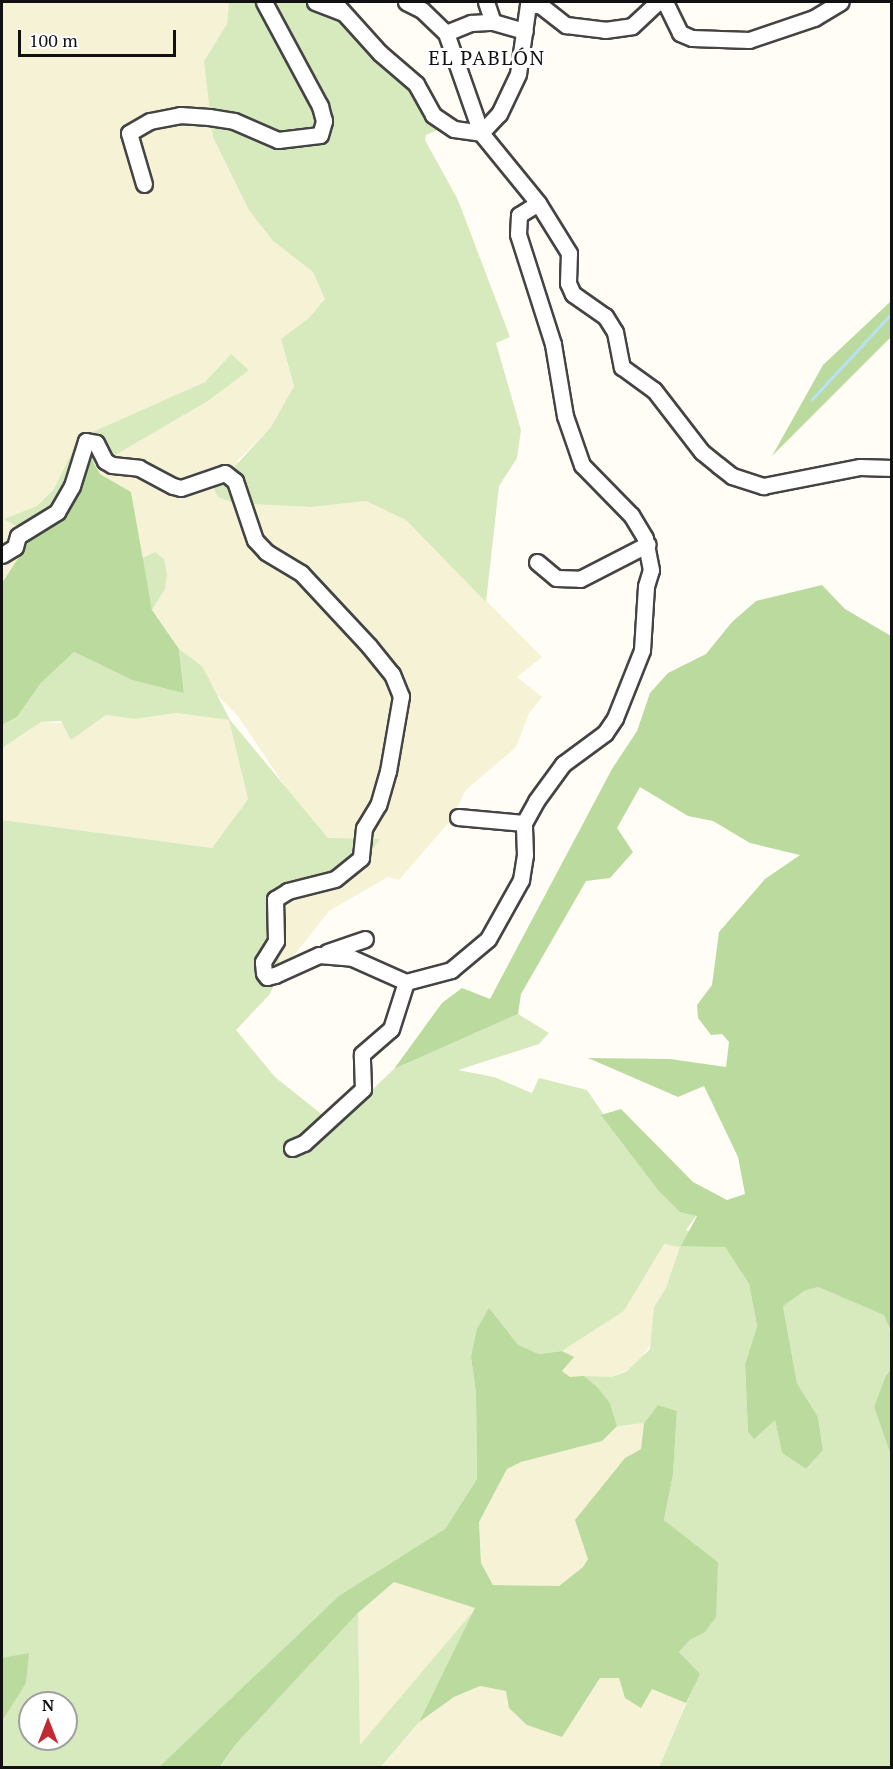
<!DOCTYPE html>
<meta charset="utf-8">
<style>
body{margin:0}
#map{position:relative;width:893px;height:1769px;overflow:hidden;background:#fffdf5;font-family:"PT Serif",serif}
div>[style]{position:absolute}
.farmland>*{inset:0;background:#f5f2d5}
.green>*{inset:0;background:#d6eabe}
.forest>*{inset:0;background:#badb9d}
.stream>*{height:3px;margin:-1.5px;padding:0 1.5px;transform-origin:1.5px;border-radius:1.5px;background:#bae0f6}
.roads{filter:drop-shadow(2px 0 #444) drop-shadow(-2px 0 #444) drop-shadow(0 2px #444) drop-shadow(0 -2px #444)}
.minor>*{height:15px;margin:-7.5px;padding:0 7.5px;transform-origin:7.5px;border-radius:7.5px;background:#fff}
span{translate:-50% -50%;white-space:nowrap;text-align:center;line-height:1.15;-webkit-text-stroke:6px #fff;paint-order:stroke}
.neighbourhood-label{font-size:20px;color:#111;letter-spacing:1.5px}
.frame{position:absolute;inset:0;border:3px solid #111;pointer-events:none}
.north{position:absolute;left:18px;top:1691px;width:60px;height:60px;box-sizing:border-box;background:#fff;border:2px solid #a0a0a0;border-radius:50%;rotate:0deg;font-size:16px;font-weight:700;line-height:24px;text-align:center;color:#111}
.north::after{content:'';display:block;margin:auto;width:21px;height:27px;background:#c12933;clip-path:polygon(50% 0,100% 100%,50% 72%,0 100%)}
.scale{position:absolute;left:18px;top:30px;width:158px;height:27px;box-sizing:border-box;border:3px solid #111;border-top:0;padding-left:8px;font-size:18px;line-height:21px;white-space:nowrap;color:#111;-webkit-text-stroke:4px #fff;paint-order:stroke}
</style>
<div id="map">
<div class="farmland">
<div style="clip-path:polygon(2px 2px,229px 2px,227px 24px,204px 61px,273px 241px,313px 272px,325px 299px,309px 318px,281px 339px,294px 386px,271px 427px,237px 461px,270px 504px,312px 507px,366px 501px,406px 520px,542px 657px,517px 677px,542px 697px,529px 713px,516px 747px,466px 790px,450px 821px,399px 880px,388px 877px,329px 911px,277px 977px,278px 906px,328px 838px,285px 786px,238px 716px,212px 690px,202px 666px,179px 649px,152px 610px,165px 589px,155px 552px,142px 558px,131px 492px,100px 474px,92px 463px,117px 454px,208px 401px,249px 369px,230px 355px,205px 382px,79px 438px,54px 489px,37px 506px,5px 519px,34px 536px,2px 583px)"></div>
<div style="clip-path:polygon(176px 713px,230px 720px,248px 799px,212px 848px,2px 820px,2px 748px,41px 722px,93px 725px,106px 715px,135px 719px)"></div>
<div style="clip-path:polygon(664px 1244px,681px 1246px,666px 1288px,654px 1307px,653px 1340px,637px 1365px,612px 1377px,570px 1377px,562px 1371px,573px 1357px,562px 1351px,624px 1311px)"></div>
<div style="clip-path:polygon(630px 1422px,644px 1423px,641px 1449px,631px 1454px,588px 1508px,588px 1559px,583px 1567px,559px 1586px,493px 1585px,481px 1563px,479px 1522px,507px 1469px,521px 1462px,601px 1441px,617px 1426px)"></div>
<div style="clip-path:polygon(394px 1582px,476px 1608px,360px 1746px,358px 1613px)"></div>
<div style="clip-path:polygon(600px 1678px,619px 1678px,625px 1698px,641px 1707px,652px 1688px,686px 1703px,659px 1767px,381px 1768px,419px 1722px,454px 1697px,480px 1686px,506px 1691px,561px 1737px)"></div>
</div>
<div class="green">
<div style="clip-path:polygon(229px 2px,335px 2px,445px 127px,426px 135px,425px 140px,458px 200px,510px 337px,496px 343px,521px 430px,517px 458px,499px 486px,486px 602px,406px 520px,366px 501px,312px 507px,234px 503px,218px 497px,214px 489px,271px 427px,294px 386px,281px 339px,309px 318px,325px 299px,313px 272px,273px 241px,249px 210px,213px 137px,204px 61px,227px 24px)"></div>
<div style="clip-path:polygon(231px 354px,249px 370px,208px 401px,117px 454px,92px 463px,80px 439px,67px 483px,34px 536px,4px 519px,37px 506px,54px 489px,79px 438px,205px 382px)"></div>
<div style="clip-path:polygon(155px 552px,164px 559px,167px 574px,165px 589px,152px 610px,142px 558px)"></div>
<div style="clip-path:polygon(evenodd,179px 649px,202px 666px,230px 720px,328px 838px,380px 839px,362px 863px,278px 906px,283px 922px,277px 977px,270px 994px,236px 1030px,275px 1077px,335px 1125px,394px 1069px,518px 1014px,549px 1033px,539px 1044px,458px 1070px,494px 1077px,532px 1093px,539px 1078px,587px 1090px,619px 1137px,697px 1215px,686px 1230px,725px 1247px,749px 1284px,757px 1326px,745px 1364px,748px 1432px,754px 1438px,775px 1419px,782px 1453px,806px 1469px,823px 1450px,818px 1417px,797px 1383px,783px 1306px,800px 1292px,818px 1287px,885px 1315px,891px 1334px,891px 1369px,885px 1377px,874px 1407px,892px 1455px,891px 1767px,659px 1767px,699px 1674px,679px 1652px,690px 1640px,704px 1633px,718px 1562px,664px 1520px,673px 1475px,677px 1411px,658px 1405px,644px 1423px,617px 1426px,610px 1403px,584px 1376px,612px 1377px,627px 1371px,650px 1349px,654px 1307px,666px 1288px,680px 1247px,664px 1244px,624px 1311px,562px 1351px,539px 1354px,517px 1345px,489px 1309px,471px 1357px,476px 1394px,477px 1479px,445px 1529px,265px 1668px,159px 1767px,2px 1767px,2px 820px,212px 848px,248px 799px,229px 720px,176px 713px,135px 719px,106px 715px,71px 740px,61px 721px,41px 722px,2px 748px,2px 725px,17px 717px,41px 683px,74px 652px,132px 680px,184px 692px,179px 649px,30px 1703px,66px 1703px,66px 1739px,30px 1739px,30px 1703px)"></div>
<div style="clip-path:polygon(476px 1608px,419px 1722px,381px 1767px,220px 1768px,236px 1744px,358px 1613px,360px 1745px)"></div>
</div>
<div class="forest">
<div style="clip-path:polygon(891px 301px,891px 337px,772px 456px,823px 365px)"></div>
<div style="clip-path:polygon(79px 438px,100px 474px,131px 492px,152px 610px,179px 649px,184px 693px,132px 680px,74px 652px,41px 683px,17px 717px,2px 725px,2px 583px,67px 483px)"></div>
<div style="clip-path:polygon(822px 585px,845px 609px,891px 636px,892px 1334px,884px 1315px,818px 1287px,804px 1291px,783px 1306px,797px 1383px,818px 1417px,823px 1450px,806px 1469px,782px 1453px,775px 1420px,754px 1439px,748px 1432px,745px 1364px,757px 1326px,749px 1284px,725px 1247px,681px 1246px,697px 1216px,680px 1212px,658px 1190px,601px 1115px,621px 1109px,693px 1182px,727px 1200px,745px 1194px,738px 1157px,704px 1086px,678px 1097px,588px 1058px,670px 1059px,726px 1067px,729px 1042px,722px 1034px,711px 1035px,698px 1018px,697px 1005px,712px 985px,719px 932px,765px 879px,800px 855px,750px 843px,713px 821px,688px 816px,640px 787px,617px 828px,633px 852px,610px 878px,586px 881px,521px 994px,518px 1014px,394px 1069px,442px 1003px,462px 988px,490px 999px,612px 769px,637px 731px,650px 693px,668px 673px,706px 654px,732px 622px,756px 601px)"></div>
<div style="clip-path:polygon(489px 1308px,518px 1345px,539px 1354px,562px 1351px,574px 1357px,562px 1371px,570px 1377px,584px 1376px,597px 1387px,610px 1403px,617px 1426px,602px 1441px,521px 1462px,507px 1469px,479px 1522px,481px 1563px,493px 1585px,559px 1586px,583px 1567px,588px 1559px,575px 1520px,625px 1458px,641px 1449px,644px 1423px,658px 1405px,677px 1411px,673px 1475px,664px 1520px,718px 1562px,716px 1617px,704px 1633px,690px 1640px,679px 1652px,700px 1674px,686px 1703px,652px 1689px,641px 1708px,625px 1698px,619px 1678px,600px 1678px,562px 1737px,527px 1725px,509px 1708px,506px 1691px,480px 1686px,454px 1697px,419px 1722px,475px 1608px,394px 1582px,358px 1613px,236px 1744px,220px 1767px,159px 1767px,339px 1596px,445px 1529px,477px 1479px,476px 1394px,471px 1357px,477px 1329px)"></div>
<div style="clip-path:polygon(891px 1369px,891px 1455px,874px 1407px,885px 1377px)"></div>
<div style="clip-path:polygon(29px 1653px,26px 1683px,2px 1721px,2px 1658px)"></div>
</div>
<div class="stream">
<div style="left:812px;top:399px;width:117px;rotate:-47.1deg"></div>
</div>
<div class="roads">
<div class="minor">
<div style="left:315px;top:2px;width:30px;rotate:21deg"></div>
<div style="left:334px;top:2px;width:69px;rotate:48deg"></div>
<div style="left:380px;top:53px;width:48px;rotate:40.7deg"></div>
<div style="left:416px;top:84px;width:35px;rotate:61deg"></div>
<div style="left:433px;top:115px;width:25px;rotate:34deg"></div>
<div style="left:454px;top:129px;width:27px;rotate:8deg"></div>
<div style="left:481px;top:133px;width:90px;rotate:50.8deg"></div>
<div style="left:538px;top:203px;width:59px;rotate:58.2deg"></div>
<div style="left:569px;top:253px;width:30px;rotate:92deg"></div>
<div style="left:568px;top:283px;width:12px;rotate:66deg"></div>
<div style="left:573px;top:294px;width:39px;rotate:35deg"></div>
<div style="left:605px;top:316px;width:19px;rotate:58deg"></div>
<div style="left:615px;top:332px;width:36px;rotate:79deg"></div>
<div style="left:622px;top:367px;width:39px;rotate:36deg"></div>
<div style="left:654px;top:390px;width:78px;rotate:52.3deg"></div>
<div style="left:702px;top:452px;width:21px;rotate:39deg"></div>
<div style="left:718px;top:465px;width:18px;rotate:38deg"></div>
<div style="left:732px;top:476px;width:33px;rotate:18deg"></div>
<div style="left:763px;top:486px;width:99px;rotate:-11.1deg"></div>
<div style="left:860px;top:467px;width:32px;rotate:2deg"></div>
<div style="left:406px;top:2px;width:18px;rotate:27deg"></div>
<div style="left:422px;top:10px;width:33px;rotate:44deg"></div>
<div style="left:446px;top:33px;width:106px;rotate:70.7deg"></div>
<div style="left:481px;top:133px;width:26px;rotate:-47deg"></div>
<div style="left:499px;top:114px;width:44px;rotate:-64.6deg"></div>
<div style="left:518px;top:74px;width:70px;rotate:-81.8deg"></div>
<div style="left:528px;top:5px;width:12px"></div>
<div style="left:540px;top:5px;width:33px;rotate:38deg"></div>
<div style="left:566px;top:25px;width:39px;rotate:7deg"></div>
<div style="left:605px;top:30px;width:27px;rotate:-8deg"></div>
<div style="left:632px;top:26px;width:35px;rotate:-43deg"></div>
<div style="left:486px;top:2px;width:21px;rotate:71deg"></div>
<div style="left:493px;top:22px;width:33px;rotate:16deg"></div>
<div style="left:665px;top:2px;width:34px;rotate:64deg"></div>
<div style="left:680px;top:33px;width:13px;rotate:23deg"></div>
<div style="left:692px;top:38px;width:57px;rotate:2deg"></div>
<div style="left:749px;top:40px;width:69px;rotate:-18.7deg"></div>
<div style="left:814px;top:18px;width:31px;rotate:-31deg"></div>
<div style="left:446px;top:33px;width:27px;rotate:-22deg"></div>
<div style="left:471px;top:23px;width:22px;rotate:-3deg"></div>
<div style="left:144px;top:184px;width:53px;rotate:-106.4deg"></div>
<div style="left:129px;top:133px;width:24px;rotate:-30deg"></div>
<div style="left:150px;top:121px;width:31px;rotate:-11deg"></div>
<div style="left:180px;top:115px;width:29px;rotate:4deg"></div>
<div style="left:209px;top:117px;width:25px;rotate:9deg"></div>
<div style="left:234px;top:121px;width:48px;rotate:23.4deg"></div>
<div style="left:278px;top:140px;width:42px;rotate:-6.8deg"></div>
<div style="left:320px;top:135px;width:15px;rotate:-74deg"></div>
<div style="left:324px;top:121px;width:16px;rotate:-105deg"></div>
<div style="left:320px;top:106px;width:118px;rotate:-118.3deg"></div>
<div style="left:2px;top:555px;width:15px;rotate:-32deg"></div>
<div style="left:15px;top:547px;width:11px;rotate:-75deg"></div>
<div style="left:18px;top:536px;width:46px;rotate:-31.6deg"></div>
<div style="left:57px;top:512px;width:30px;rotate:-60deg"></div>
<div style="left:72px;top:486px;width:47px;rotate:-72.7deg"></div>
<div style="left:86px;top:441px;width:10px;rotate:11deg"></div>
<div style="left:96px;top:443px;width:20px;rotate:63deg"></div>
<div style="left:105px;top:461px;width:8px;rotate:30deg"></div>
<div style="left:112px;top:465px;width:27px;rotate:6deg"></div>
<div style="left:139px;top:468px;width:38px;rotate:28deg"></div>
<div style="left:173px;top:486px;width:8px;rotate:14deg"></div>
<div style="left:181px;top:488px;width:46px;rotate:-18.8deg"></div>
<div style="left:225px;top:473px;width:13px;rotate:39deg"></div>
<div style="left:235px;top:481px;width:62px;rotate:71.3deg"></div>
<div style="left:255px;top:540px;width:16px;rotate:47deg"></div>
<div style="left:266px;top:552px;width:41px;rotate:31deg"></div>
<div style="left:301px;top:573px;width:100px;rotate:47deg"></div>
<div style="left:369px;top:646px;width:36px;rotate:51deg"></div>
<div style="left:392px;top:674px;width:24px;rotate:68deg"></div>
<div style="left:401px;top:696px;width:76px;rotate:99.8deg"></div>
<div style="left:388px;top:771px;width:35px;rotate:106deg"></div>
<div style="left:378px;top:805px;width:27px;rotate:121deg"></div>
<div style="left:364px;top:828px;width:30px;rotate:96deg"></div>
<div style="left:361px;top:858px;width:33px;rotate:141deg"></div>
<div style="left:335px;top:879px;width:49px;rotate:165.7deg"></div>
<div style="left:288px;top:891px;width:15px;rotate:148deg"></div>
<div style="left:275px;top:899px;width:42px;rotate:88.6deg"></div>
<div style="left:276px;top:941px;width:25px;rotate:122deg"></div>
<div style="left:263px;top:962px;width:11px;rotate:85deg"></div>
<div style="left:264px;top:973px;width:5px;rotate:53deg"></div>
<div style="left:267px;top:977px;width:8px;rotate:-14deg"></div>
<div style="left:275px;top:975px;width:48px;rotate:-24.4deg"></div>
<div style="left:319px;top:955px;width:33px;rotate:5deg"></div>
<div style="left:352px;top:958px;width:59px;rotate:24deg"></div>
<div style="left:406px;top:982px;width:47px;rotate:-14.9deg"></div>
<div style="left:451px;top:970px;width:48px;rotate:-40deg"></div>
<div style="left:488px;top:939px;width:68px;rotate:-60.8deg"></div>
<div style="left:521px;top:880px;width:25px;rotate:-81deg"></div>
<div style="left:525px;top:855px;width:32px;rotate:-92deg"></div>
<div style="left:524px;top:823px;width:25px;rotate:-61deg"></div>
<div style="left:536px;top:801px;width:46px;rotate:-53.9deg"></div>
<div style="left:563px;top:764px;width:52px;rotate:-36.4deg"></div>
<div style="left:605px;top:733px;width:18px;rotate:-56deg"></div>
<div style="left:615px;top:718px;width:73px;rotate:-68.3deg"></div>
<div style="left:642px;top:650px;width:64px;rotate:-86.4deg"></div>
<div style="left:646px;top:586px;width:17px;rotate:-73deg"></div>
<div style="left:651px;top:570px;width:33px;rotate:-101deg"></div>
<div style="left:645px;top:538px;width:27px;rotate:-121deg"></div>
<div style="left:631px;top:515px;width:70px;rotate:-134.4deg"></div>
<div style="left:582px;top:465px;width:52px;rotate:-109.1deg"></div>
<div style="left:565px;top:416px;width:73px;rotate:-99.5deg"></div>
<div style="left:553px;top:344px;width:115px;rotate:-107.7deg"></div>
<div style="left:518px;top:234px;width:19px;rotate:-87deg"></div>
<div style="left:519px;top:215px;width:22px;rotate:-32deg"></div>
<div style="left:537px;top:562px;width:25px;rotate:40deg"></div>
<div style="left:556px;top:578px;width:24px;rotate:2deg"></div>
<div style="left:580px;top:579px;width:76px;rotate:-27.2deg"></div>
<div style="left:458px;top:817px;width:66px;rotate:5.2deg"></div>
<div style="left:327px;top:952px;width:40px;rotate:-18.9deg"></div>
<div style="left:292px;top:1148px;width:13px;rotate:-23deg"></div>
<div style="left:304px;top:1143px;width:80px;rotate:-42.5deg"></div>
<div style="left:363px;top:1089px;width:35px;rotate:-92deg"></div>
<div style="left:362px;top:1054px;width:38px;rotate:-41deg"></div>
<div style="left:391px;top:1029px;width:49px;rotate:-72.3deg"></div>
</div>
</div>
<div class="neighbourhood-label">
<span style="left:487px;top:57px">EL PABLÓN</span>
</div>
<div class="frame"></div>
<div class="north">N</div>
<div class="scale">100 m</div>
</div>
